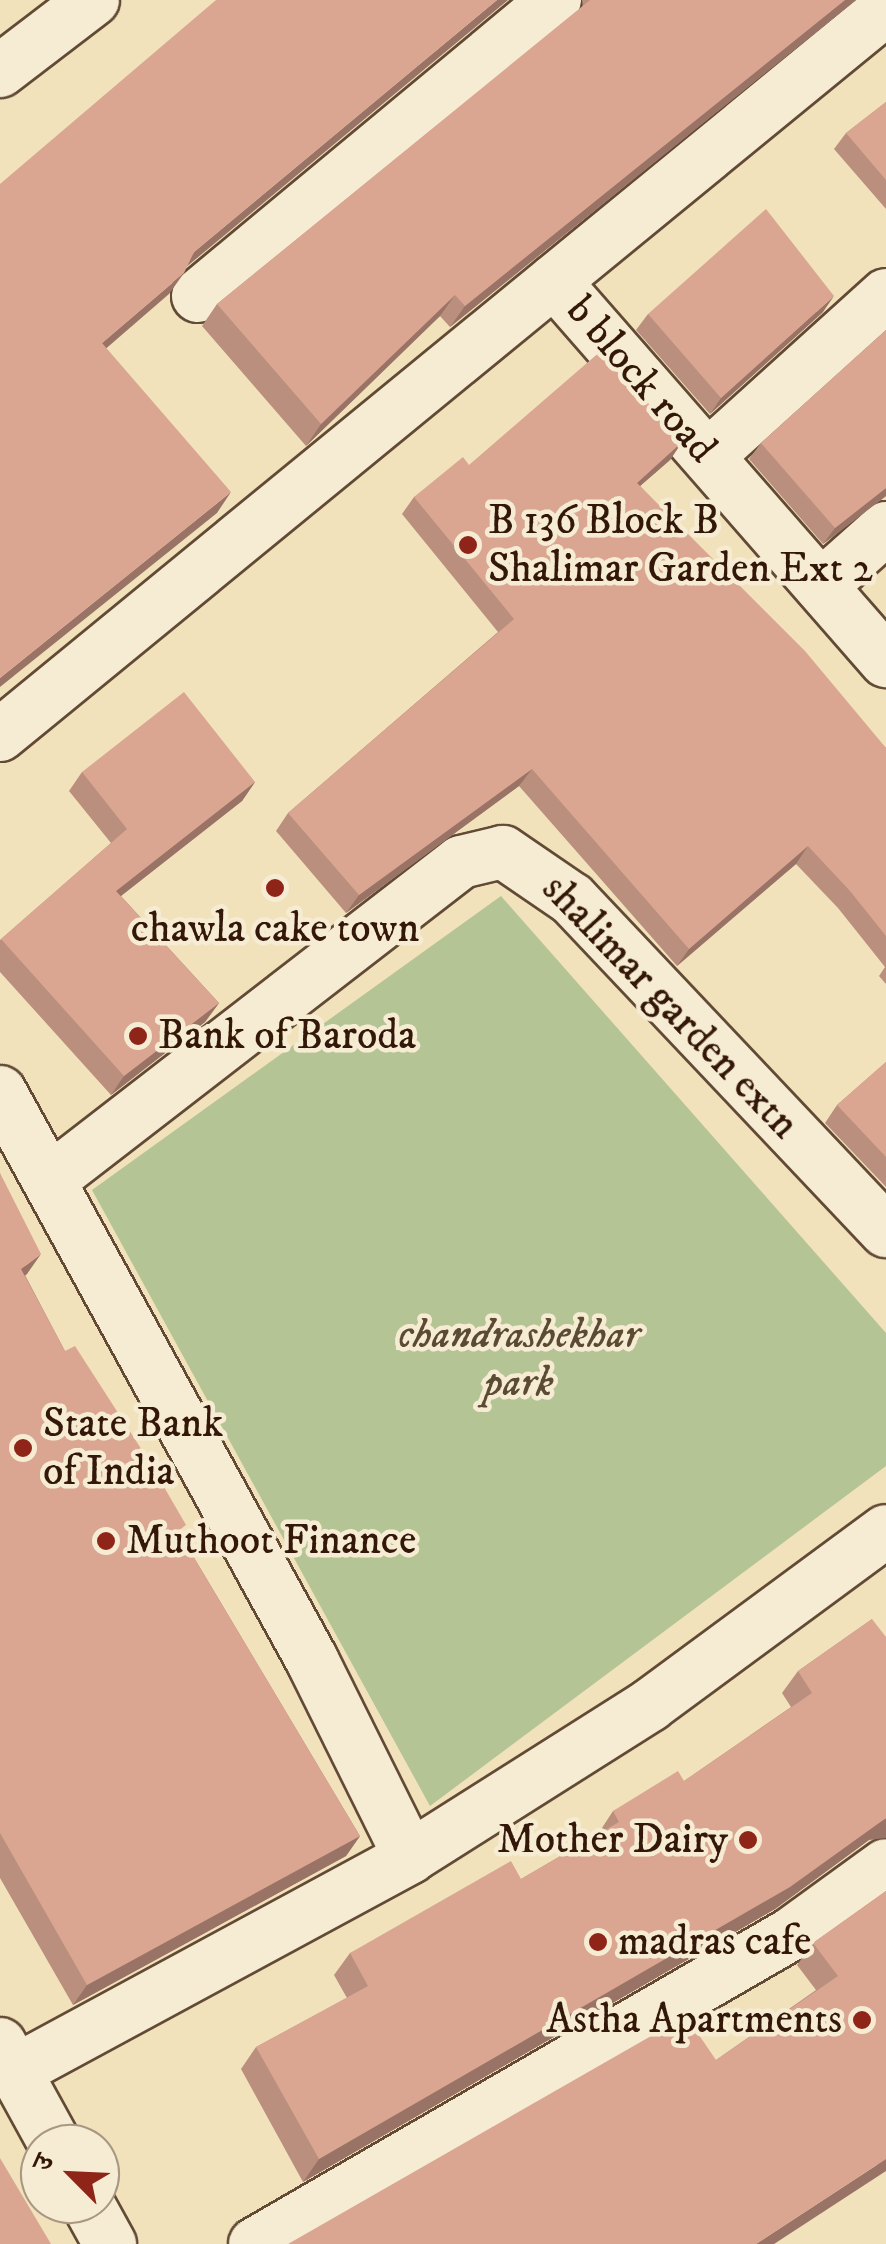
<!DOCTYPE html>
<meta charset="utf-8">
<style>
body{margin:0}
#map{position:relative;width:886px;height:2244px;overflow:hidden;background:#f1e2bc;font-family:"IM FELL DW Pica","Noto Serif Devanagari",serif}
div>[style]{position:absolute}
.green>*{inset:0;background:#b5c494}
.roads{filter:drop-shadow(2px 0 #624a35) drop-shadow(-2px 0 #624a35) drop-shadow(0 2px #624a35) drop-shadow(0 -2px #624a35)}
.minor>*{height:52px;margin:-26px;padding:0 26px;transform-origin:26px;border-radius:26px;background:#f6ecd3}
.wall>*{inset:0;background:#bb8f7d}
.shaded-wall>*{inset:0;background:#997466}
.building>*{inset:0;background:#daa691}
.dots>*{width:28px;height:28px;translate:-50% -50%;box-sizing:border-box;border:5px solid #f6ecd3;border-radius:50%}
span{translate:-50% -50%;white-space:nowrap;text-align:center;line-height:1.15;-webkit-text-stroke:9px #f6ecd3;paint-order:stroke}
.street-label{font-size:42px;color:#331708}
.poi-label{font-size:42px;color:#331708}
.left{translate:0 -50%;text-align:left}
.right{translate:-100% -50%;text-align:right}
.park-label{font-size:42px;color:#5a4b32;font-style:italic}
.north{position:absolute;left:20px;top:2124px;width:100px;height:100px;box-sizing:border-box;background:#f6ecd3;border:2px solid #a89782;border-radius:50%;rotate:294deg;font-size:28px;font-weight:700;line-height:40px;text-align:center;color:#331708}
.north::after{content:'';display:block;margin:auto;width:35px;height:45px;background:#8f2418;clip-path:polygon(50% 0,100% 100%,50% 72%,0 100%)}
</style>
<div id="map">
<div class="green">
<div style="clip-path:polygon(501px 896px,886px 1333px,886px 1466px,430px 1806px,92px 1190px)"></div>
</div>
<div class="roads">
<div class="minor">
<div style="left:0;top:71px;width:117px;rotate:-37.4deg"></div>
<div style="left:554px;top:281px;width:505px;rotate:48.86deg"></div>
<div style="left:198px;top:296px;width:464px;rotate:-39.7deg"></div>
<div style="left:708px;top:456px;width:240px;rotate:-42.1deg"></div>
<div style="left:821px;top:586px;width:87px;rotate:-41.7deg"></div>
<div style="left:0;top:735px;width:1145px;rotate:-39.33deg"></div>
<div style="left:0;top:1092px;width:648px;rotate:61.22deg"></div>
<div style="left:312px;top:1660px;width:220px;rotate:63.6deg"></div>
<div style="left:51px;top:1179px;width:518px;rotate:-37.71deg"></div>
<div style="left:461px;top:862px;width:43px;rotate:-13.4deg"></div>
<div style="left:503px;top:852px;width:83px;rotate:34.3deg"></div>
<div style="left:572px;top:899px;width:457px;rotate:46.6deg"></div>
<div style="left:0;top:2044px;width:114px;rotate:61.2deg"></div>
<div style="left:15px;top:2071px;width:449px;rotate:-28.4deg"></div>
<div style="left:410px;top:1857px;width:284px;rotate:-32.3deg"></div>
<div style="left:650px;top:1705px;width:293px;rotate:-36.4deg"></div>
<div style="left:88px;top:2204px;width:46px;rotate:61.2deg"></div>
<div style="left:255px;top:2244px;width:619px;rotate:-30.04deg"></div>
<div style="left:791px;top:1934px;width:117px;rotate:-36deg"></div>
</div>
</div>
<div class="wall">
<div style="clip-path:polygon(582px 0,856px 0,450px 327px,440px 316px,306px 446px,202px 326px,217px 304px,583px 7px)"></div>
<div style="clip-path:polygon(886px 102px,886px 209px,834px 149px,846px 133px)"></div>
<div style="clip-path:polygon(823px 312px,710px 414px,636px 330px,648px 314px)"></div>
<div style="clip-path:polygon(886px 330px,886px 496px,823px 544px,749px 459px,761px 443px)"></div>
<div style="clip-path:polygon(682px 442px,670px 460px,640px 486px,886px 748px,886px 984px,879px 976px,885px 967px,838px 908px,796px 864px,677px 966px,519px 786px,346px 913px,276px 831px,288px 813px,498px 632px,402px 514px,414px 497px,469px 465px)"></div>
<div style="clip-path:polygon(82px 772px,255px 782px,242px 801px,121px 896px,219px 1003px,205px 1022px,111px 1095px,0 972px,0 940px,111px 843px,69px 791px)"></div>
<div style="clip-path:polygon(886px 1062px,886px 1187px,825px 1123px,837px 1105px)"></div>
<div style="clip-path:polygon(0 1173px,27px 1274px,25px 1275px,65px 1351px,180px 1534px,360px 1836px,346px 1856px,73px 2005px,0 1878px)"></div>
<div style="clip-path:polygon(872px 1619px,869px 1840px,775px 1909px,303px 2182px,241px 2069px,256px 2047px,347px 1998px,334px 1975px,350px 1953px,521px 1879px,598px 1834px,613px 1811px,684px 1781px,791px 1707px,782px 1693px,798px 1671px)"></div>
<div style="clip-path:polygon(886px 1891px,886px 2171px,716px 2060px,816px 1990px,797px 1965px,813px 1943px)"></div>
</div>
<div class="shaded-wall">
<div style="clip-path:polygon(497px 0,508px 0,179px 273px,194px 252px)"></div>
<div style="clip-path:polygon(845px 0,856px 0,450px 327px,465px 306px)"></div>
<div style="clip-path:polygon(184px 273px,169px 294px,87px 365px,102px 343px)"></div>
<div style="clip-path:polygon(455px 295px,440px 316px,306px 446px,321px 424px)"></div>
<div style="clip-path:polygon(834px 296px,823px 312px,710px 414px,721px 398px)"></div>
<div style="clip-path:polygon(682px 442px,670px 460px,624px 500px,637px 483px)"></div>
<div style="clip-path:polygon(886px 488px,886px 496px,823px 544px,835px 528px)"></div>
<div style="clip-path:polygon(231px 492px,217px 513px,0 687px,0 678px)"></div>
<div style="clip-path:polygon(532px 769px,519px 786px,346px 913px,359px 895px)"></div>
<div style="clip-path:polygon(255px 782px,242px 801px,103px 910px,116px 891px)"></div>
<div style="clip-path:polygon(808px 846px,796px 864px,677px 966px,689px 949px)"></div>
<div style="clip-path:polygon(219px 1003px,205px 1022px,111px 1095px,124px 1076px)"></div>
<div style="clip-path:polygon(41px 1254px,27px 1274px,7px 1290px,21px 1269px)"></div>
<div style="clip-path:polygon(886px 1818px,886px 1838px,869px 1840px,775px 1909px,303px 2182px,319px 2159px)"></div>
<div style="clip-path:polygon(360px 1836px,346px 1856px,73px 2005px,87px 1985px)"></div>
<div style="clip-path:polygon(886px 2159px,886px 2171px,774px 2244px,756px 2244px)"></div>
</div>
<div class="building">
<div style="clip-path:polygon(216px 0,497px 0,194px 252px,184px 273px,102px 343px,231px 492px,0 678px,0 184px)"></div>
<div style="clip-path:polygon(590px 0,845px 0,465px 306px,455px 295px,321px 424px,217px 304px)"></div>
<div style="clip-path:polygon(886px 102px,886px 180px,846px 133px)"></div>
<div style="clip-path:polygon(766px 209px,834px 296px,721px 398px,648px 314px)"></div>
<div style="clip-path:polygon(886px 330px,886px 488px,835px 528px,761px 443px)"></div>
<div style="clip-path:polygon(602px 350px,682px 442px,637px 483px,805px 651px,886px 748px,886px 936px,850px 891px,808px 846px,689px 949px,532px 769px,359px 895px,288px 813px,514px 619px,414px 497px,463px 457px,469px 465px)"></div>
<div style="clip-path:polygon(184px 692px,255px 782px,116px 891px,219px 1003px,124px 1076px,1px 939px,127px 829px,82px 772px)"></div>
<div style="clip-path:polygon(886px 1062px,886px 1157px,837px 1105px)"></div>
<div style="clip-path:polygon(0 1173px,41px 1254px,21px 1269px,65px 1351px,75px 1346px,149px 1461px,186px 1525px,178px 1531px,360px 1836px,87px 1985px,0 1833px)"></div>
<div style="clip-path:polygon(872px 1619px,886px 1637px,886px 1818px,790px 1887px,319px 2159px,256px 2047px,368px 1986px,350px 1953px,511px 1861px,521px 1879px,619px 1822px,613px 1811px,678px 1771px,684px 1781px,812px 1693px,798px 1671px)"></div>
<div style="clip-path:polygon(886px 1891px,886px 2159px,756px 2244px,288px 2244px,686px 2016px,716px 2060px,838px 1976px,813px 1943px)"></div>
<div style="clip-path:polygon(0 2158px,51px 2244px,0 2244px)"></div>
</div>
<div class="dots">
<div style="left:468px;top:545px;background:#8f2418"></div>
<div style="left:275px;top:888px;background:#8f2418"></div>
<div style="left:138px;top:1036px;background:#8f2418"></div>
<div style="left:23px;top:1448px;background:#8f2418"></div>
<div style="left:106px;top:1541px;background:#8f2418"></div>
<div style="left:748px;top:1840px;background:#8f2418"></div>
<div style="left:598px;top:1942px;background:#8f2418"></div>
<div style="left:862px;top:2020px;background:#8f2418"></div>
</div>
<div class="street-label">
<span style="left:641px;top:380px;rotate:49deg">b block road</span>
<span style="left:670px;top:1007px;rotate:46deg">shalimar garden extn</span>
</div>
<div class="poi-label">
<span class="left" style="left:488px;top:545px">B 136 Block B<br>Shalimar Garden Ext 2</span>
<span style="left:275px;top:929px">chawla cake town</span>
<span class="left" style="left:158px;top:1036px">Bank of Baroda</span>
<span class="left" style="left:43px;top:1448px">State Bank<br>of India</span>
<span class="left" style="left:126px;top:1541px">Muthoot Finance</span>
<span class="right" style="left:728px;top:1840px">Mother Dairy</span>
<span class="left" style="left:618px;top:1942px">madras cafe</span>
<span class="right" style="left:842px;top:2020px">Astha Apartments</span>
</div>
<div class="park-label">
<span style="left:519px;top:1359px">chandrashekhar<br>park</span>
</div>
<div class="north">उ</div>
</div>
